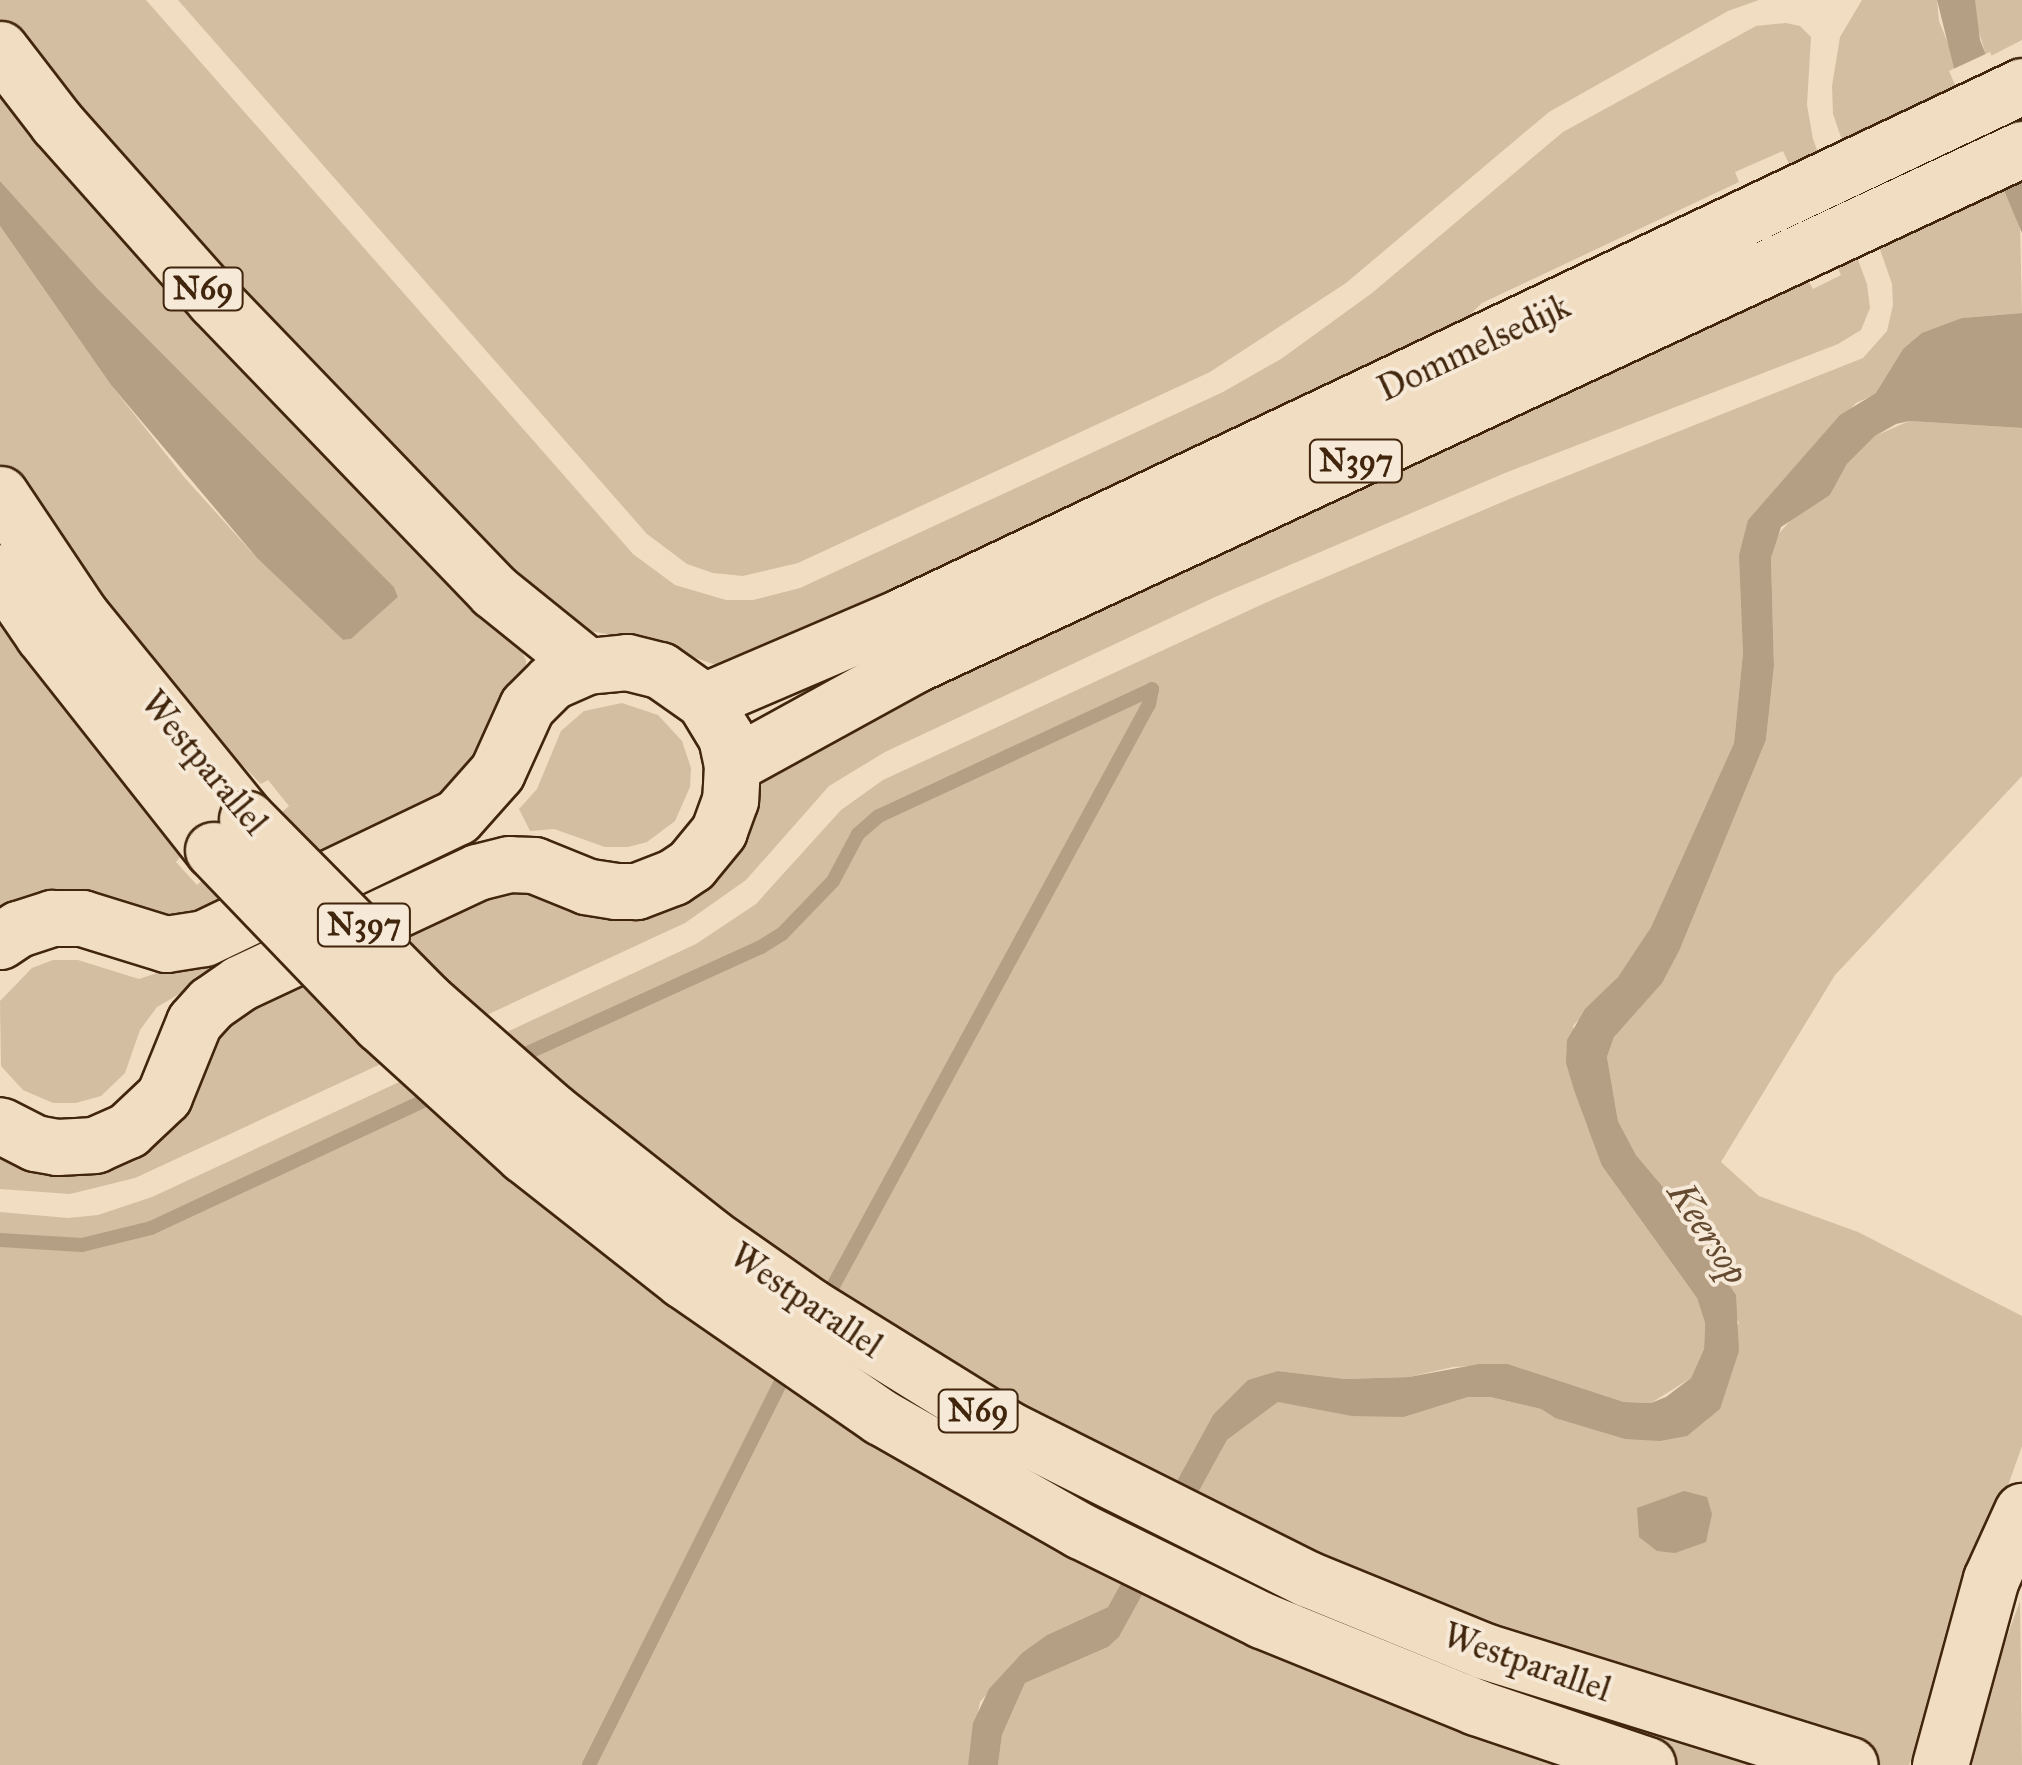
<!DOCTYPE html>
<style>
body{margin:0}
#map{position:relative;width:2022px;height:1765px;overflow:hidden;background:#f1ddc1;font-family:"IM FELL Great Primer",serif}
div>[style]{position:absolute}
.green>*{inset:0;background:#d3bea2}
.water>*{inset:0;background:#b59f84}
.pier>*{inset:0;background:#f1ddc1}
.stream>*{height:14px;margin:-7px;padding:0 7px;transform-origin:7px;border-radius:7px;background:#b59f84}
.roads{filter:drop-shadow(2px 0 #41260d) drop-shadow(-2px 0 #41260d) drop-shadow(0 2px #41260d) drop-shadow(0 -2px #41260d)}
.major>*{height:55px;margin:-27.5px;padding:0 27.5px;transform-origin:27.5px;border-radius:27.5px;background:#f1ddc1}
.bridges{filter:drop-shadow(2px 0 #41260d) drop-shadow(-2px 0 #41260d) drop-shadow(0 2px #41260d) drop-shadow(0 -2px #41260d)}
.major-bridge>*{height:55px;margin:-27.5px;padding:0 27.5px;transform-origin:27.5px;border-radius:27.5px;background:#f1ddc1}
span{translate:-50% -50%;white-space:nowrap;text-align:center;line-height:1.15;-webkit-text-stroke:8px #f6e9d7;paint-order:stroke}
.shield-label span{padding:2px 8px;background:#f6e9d7;border:2px solid;border-radius:8px;-webkit-text-stroke-width:0}
.shield-label{font-size:32px;color:#41260d;font-weight:700}
.street-label{font-size:35px;color:#41260d}
.water-label{font-size:38px;color:#644a31;font-style:italic}
</style>
<div id="map">
<div class="green">
<div style="clip-path:polygon(0 0,146px 0,633px 554px,675px 585px,726px 600px,753px 600px,800px 588px,1223px 392px,1281px 359px,1372px 293px,1563px 132px,1756px 26px,1786px 23px,1800px 26px,1811px 37px,1807px 105px,1813px 139px,1867px 284px,1870px 308px,1861px 330px,1838px 344px,1505px 473px,1215px 597px,885px 752px,829px 786px,746px 880px,685px 923px,135px 1178px,70px 1194px,0 1189px,0 1153px,33px 1166px,207px 1055px,239px 1014px,341px 952px,515px 886px,583px 909px,755px 800px,763px 783px,789px 754px,1803px 272px,1813px 289px,1841px 275px,1783px 151px,1735px 172px,1739px 182px,1482px 303px,1429px 354px,725px 668px,643px 640px,577px 629px,535px 608px,0 27px)"></div>
<div style="clip-path:polygon(178px 0,1759px 0,1728px 11px,1549px 112px,1346px 283px,1210px 372px,798px 563px,743px 576px,713px 573px,687px 564px,647px 534px)"></div>
<div style="clip-path:polygon(1862px 0,1937px 0,1939px 21px,2020px 223px,2022px 313px,1962px 318px,1903px 349px,1876px 394px,1856px 403px,1748px 520px,1743px 652px,1734px 743px,1651px 927px,1618px 977px,1573px 1026px,1602px 1166px,1697px 1298px,1705px 1323px,1704px 1349px,1691px 1378px,1651px 1403px,1624px 1402px,1508px 1364px,1453px 1367px,1409px 1377px,1345px 1379px,1278px 1371px,1213px 1415px,1108px 1607px,1047px 1635px,1023px 1652px,980px 1702px,968px 1765px,0 1765px,0 1212px,68px 1218px,98px 1215px,152px 1197px,696px 944px,756px 904px,841px 810px,883px 780px,1265px 603px,1514px 497px,1863px 358px,1887px 331px,1893px 305px,1892px 284px,1833px 114px,1832px 86px,1840px 37px)"></div>
<div style="clip-path:polygon(1975px 0,2022px 0,2022px 40px,1987px 58px,1973px 13px)"></div>
<div style="clip-path:polygon(0 71px,520px 646px,526px 661px,526px 670px,478px 751px,448px 791px,190px 920px,0 910px,0 596px,74px 697px,181px 856px,176px 862px,197px 885px,289px 806px,268px 780px,261px 784px,149px 671px,0 466px,0 226px,111px 385px,184px 477px,257px 558px,343px 640px,351px 639px,398px 597px,394px 587px,96px 287px,0 181px)"></div>
<div style="clip-path:polygon(1909px 421px,2022px 428px,2022px 776px,1835px 975px,1721px 1162px,1759px 1196px,1858px 1232px,2022px 1316px,2022px 1446px,1909px 1765px,998px 1765px,1002px 1735px,1025px 1683px,1108px 1647px,1119px 1637px,1227px 1440px,1278px 1402px,1404px 1417px,1468px 1397px,1490px 1397px,1541px 1409px,1555px 1418px,1660px 1441px,1739px 1323px,1698px 1241px,1663px 1187px,1636px 1155px,1618px 1121px,1607px 1057px,1614px 1037px,1680px 949px,1766px 740px,1774px 666px,1771px 558px,1776px 537px,1795px 515px,1830px 495px,1847px 464px,1875px 436px)"></div>
<div style="clip-path:polygon(622px 703px,658px 715px,682px 741px,691px 768px,690px 787px,675px 821px,647px 842px,628px 847px,605px 847px,554px 829px,530px 831px,519px 809px,537px 789px,561px 731px,584px 711px)"></div>
<div style="clip-path:polygon(217px 953px,224px 968px,157px 1007px,140px 1030px,125px 1073px,101px 1096px,76px 1103px,53px 1103px,23px 1090px,1px 1066px,0 1001px,32px 968px,53px 960px,78px 960px,139px 979px)"></div>
<div style="clip-path:polygon(2020px 1601px,2022px 1765px,1965px 1765px,1984px 1700px)"></div>
</div>
<div class="water">
<div style="clip-path:polygon(1937px 0,1975px 0,1980px 40px,2022px 143px,2022px 233px,1956px 76px)"></div>
<div style="clip-path:polygon(0 181px,96px 287px,394px 587px,398px 597px,351px 639px,343px 640px,257px 558px,111px 385px,0 226px)"></div>
<div style="clip-path:polygon(2022px 313px,2022px 428px,1909px 421px,1896px 424px,1875px 436px,1847px 464px,1830px 495px,1781px 527px,1771px 558px,1774px 666px,1766px 740px,1680px 949px,1662px 983px,1614px 1037px,1607px 1057px,1618px 1121px,1636px 1155px,1663px 1187px,1736px 1295px,1739px 1351px,1720px 1409px,1687px 1436px,1660px 1441px,1625px 1439px,1555px 1418px,1541px 1409px,1490px 1397px,1468px 1397px,1404px 1417px,1352px 1416px,1278px 1402px,1227px 1440px,1119px 1637px,1108px 1647px,1025px 1683px,1002px 1735px,998px 1765px,968px 1765px,973px 1723px,989px 1689px,1023px 1652px,1047px 1635px,1108px 1607px,1213px 1415px,1248px 1380px,1278px 1371px,1345px 1379px,1409px 1377px,1479px 1364px,1508px 1364px,1624px 1402px,1651px 1403px,1666px 1397px,1691px 1378px,1704px 1349px,1705px 1323px,1697px 1298px,1602px 1166px,1574px 1090px,1566px 1063px,1567px 1040px,1585px 1009px,1618px 977px,1651px 927px,1734px 743px,1743px 652px,1739px 555px,1748px 520px,1840px 415px,1876px 393px,1903px 349px,1922px 333px,1962px 318px)"></div>
<div style="clip-path:polygon(1684px 1491px,1707px 1497px,1712px 1514px,1706px 1542px,1675px 1553px,1657px 1551px,1639px 1537px,1637px 1508px)"></div>
</div>
<div class="pier">
<div style="clip-path:polygon(1990px 52px,2022px 130px,1997px 182px,1949px 71px)"></div>
</div>
<div class="stream">
<div style="left:512px;top:1060px;width:273px;rotate:-24.4deg"></div>
<div style="left:761px;top:947px;width:26px;rotate:-32deg"></div>
<div style="left:783px;top:933px;width:72px;rotate:-46.1deg"></div>
<div style="left:833px;top:881px;width:53px;rotate:-62deg"></div>
<div style="left:858px;top:834px;width:28px;rotate:-41deg"></div>
<div style="left:879px;top:816px;width:301px;rotate:-24.9deg"></div>
<div style="left:1152px;top:689px;width:15px;rotate:101deg"></div>
<div style="left:1149px;top:704px;width:679px;rotate:118.49deg"></div>
<div style="left:0;top:1240px;width:82px;rotate:3.5deg"></div>
<div style="left:82px;top:1245px;width:71px;rotate:-13.8deg"></div>
<div style="left:151px;top:1228px;width:317px;rotate:-25deg"></div>
<div style="left:589px;top:1765px;width:444px;rotate:-63.4deg"></div>
</div>
<div class="roads">
<div class="major">
<div style="left:0;top:49px;width:93px;rotate:52.4deg"></div>
<div style="left:57px;top:123px;width:237px;rotate:48.4deg"></div>
<div style="left:214px;top:300px;width:404px;rotate:46.1deg"></div>
<div style="left:494px;top:591px;width:119px;rotate:38.9deg"></div>
<div style="left:0;top:494px;width:146px;rotate:56.2deg"></div>
<div style="left:81px;top:615px;width:263px;rotate:50.9deg"></div>
<div style="left:0;top:572px;width:76px;rotate:55.7deg"></div>
<div style="left:43px;top:635px;width:274px;rotate:51.7deg"></div>
<div style="left:704px;top:701px;width:215px;rotate:-23.2deg"></div>
<div style="left:902px;top:616px;width:1239px;rotate:-25.32deg"></div>
<div style="left:732px;top:765px;width:210px;rotate:-28.8deg"></div>
<div style="left:916px;top:664px;width:1220px;rotate:-24.97deg"></div>
<div style="left:0;top:941px;width:22px;rotate:-34deg"></div>
<div style="left:18px;top:929px;width:36px;rotate:-18deg"></div>
<div style="left:52px;top:918px;width:30px"></div>
<div style="left:82px;top:918px;width:88px;rotate:17.2deg"></div>
<div style="left:166px;top:944px;width:38px;rotate:-9deg"></div>
<div style="left:204px;top:938px;width:280px;rotate:-25.6deg"></div>
<div style="left:457px;top:817px;width:60px;rotate:-48.4deg"></div>
<div style="left:497px;top:772px;width:72px;rotate:-65.6deg"></div>
<div style="left:527px;top:706px;width:34px;rotate:-45deg"></div>
<div style="left:551px;top:682px;width:39px;rotate:-24deg"></div>
<div style="left:587px;top:666px;width:40px;rotate:-5.7deg"></div>
<div style="left:627px;top:662px;width:34px;rotate:14deg"></div>
<div style="left:660px;top:670px;width:54px;rotate:35.2deg"></div>
<div style="left:704px;top:701px;width:42px;rotate:58.6deg"></div>
<div style="left:726px;top:737px;width:29px;rotate:78deg"></div>
<div style="left:732px;top:765px;width:35px;rotate:93deg"></div>
<div style="left:730px;top:800px;width:33px;rotate:110deg"></div>
<div style="left:719px;top:831px;width:44px;rotate:129.5deg"></div>
<div style="left:691px;top:865px;width:22px;rotate:146deg"></div>
<div style="left:673px;top:877px;width:40px;rotate:159deg"></div>
<div style="left:636px;top:891px;width:20px;rotate:180deg"></div>
<div style="left:616px;top:891px;width:30px;rotate:-171deg"></div>
<div style="left:586px;top:886px;width:56px;rotate:-158deg"></div>
<div style="left:534px;top:865px;width:25px;rotate:-178deg"></div>
<div style="left:509px;top:864px;width:33px;rotate:166deg"></div>
<div style="left:477px;top:872px;width:262px;rotate:154.9deg"></div>
<div style="left:240px;top:983px;width:35px;rotate:145deg"></div>
<div style="left:211px;top:1003px;width:25px;rotate:132deg"></div>
<div style="left:194px;top:1022px;width:80px;rotate:112.1deg"></div>
<div style="left:164px;top:1096px;width:50px;rotate:136.6deg"></div>
<div style="left:128px;top:1130px;width:36px;rotate:156deg"></div>
<div style="left:95px;top:1145px;width:38px;rotate:177deg"></div>
<div style="left:57px;top:1147px;width:22px;rotate:-170deg"></div>
<div style="left:35px;top:1143px;width:39px;rotate:-153deg"></div>
<div style="left:1940px;top:1765px;width:193px;rotate:-74.7deg"></div>
<div style="left:1991px;top:1579px;width:75px;rotate:-65.5deg"></div>
</div>
</div>
<div class="bridges">
<div class="major-bridge">
<div style="left:247px;top:819px;width:253px;rotate:45.3deg"></div>
<div style="left:425px;top:999px;width:169px;rotate:41.4deg"></div>
<div style="left:552px;top:1111px;width:201px;rotate:38.3deg"></div>
<div style="left:710px;top:1236px;width:122px;rotate:35deg"></div>
<div style="left:810px;top:1306px;width:235px;rotate:31.8deg"></div>
<div style="left:1010px;top:1430px;width:333px;rotate:26.6deg"></div>
<div style="left:1308px;top:1579px;width:190px;rotate:22.2deg"></div>
<div style="left:1484px;top:1651px;width:383px;rotate:17.3deg"></div>
<div style="left:213px;top:850px;width:241px;rotate:46.2deg"></div>
<div style="left:380px;top:1024px;width:195px;rotate:42.3deg"></div>
<div style="left:524px;top:1155px;width:202px;rotate:38.2deg"></div>
<div style="left:683px;top:1280px;width:241px;rotate:34.7deg"></div>
<div style="left:881px;top:1417px;width:230px;rotate:29.7deg"></div>
<div style="left:1081px;top:1531px;width:202px;rotate:26.2deg"></div>
<div style="left:1262px;top:1620px;width:231px;rotate:22.1deg"></div>
<div style="left:1476px;top:1707px;width:181px;rotate:18.7deg"></div>
</div>
</div>
<div class="shield-label">
<span style="left:203px;top:289px">N69</span>
<span style="left:1356px;top:461px">N397</span>
<span style="left:364px;top:925px">N397</span>
<span style="left:978px;top:1411px">N69</span>
</div>
<div class="street-label">
<span style="left:1474px;top:348px;rotate:-25deg">Dommelsedijk</span>
<span style="left:204px;top:763px;rotate:50deg">Westparallel</span>
<span style="left:806px;top:1301px;rotate:34deg">Westparallel</span>
<span style="left:1527px;top:1663px;rotate:19deg">Westparallel</span>
</div>
<div class="water-label">
<span style="left:1708px;top:1233px;rotate:57deg">Keersop</span>
</div>
</div>
